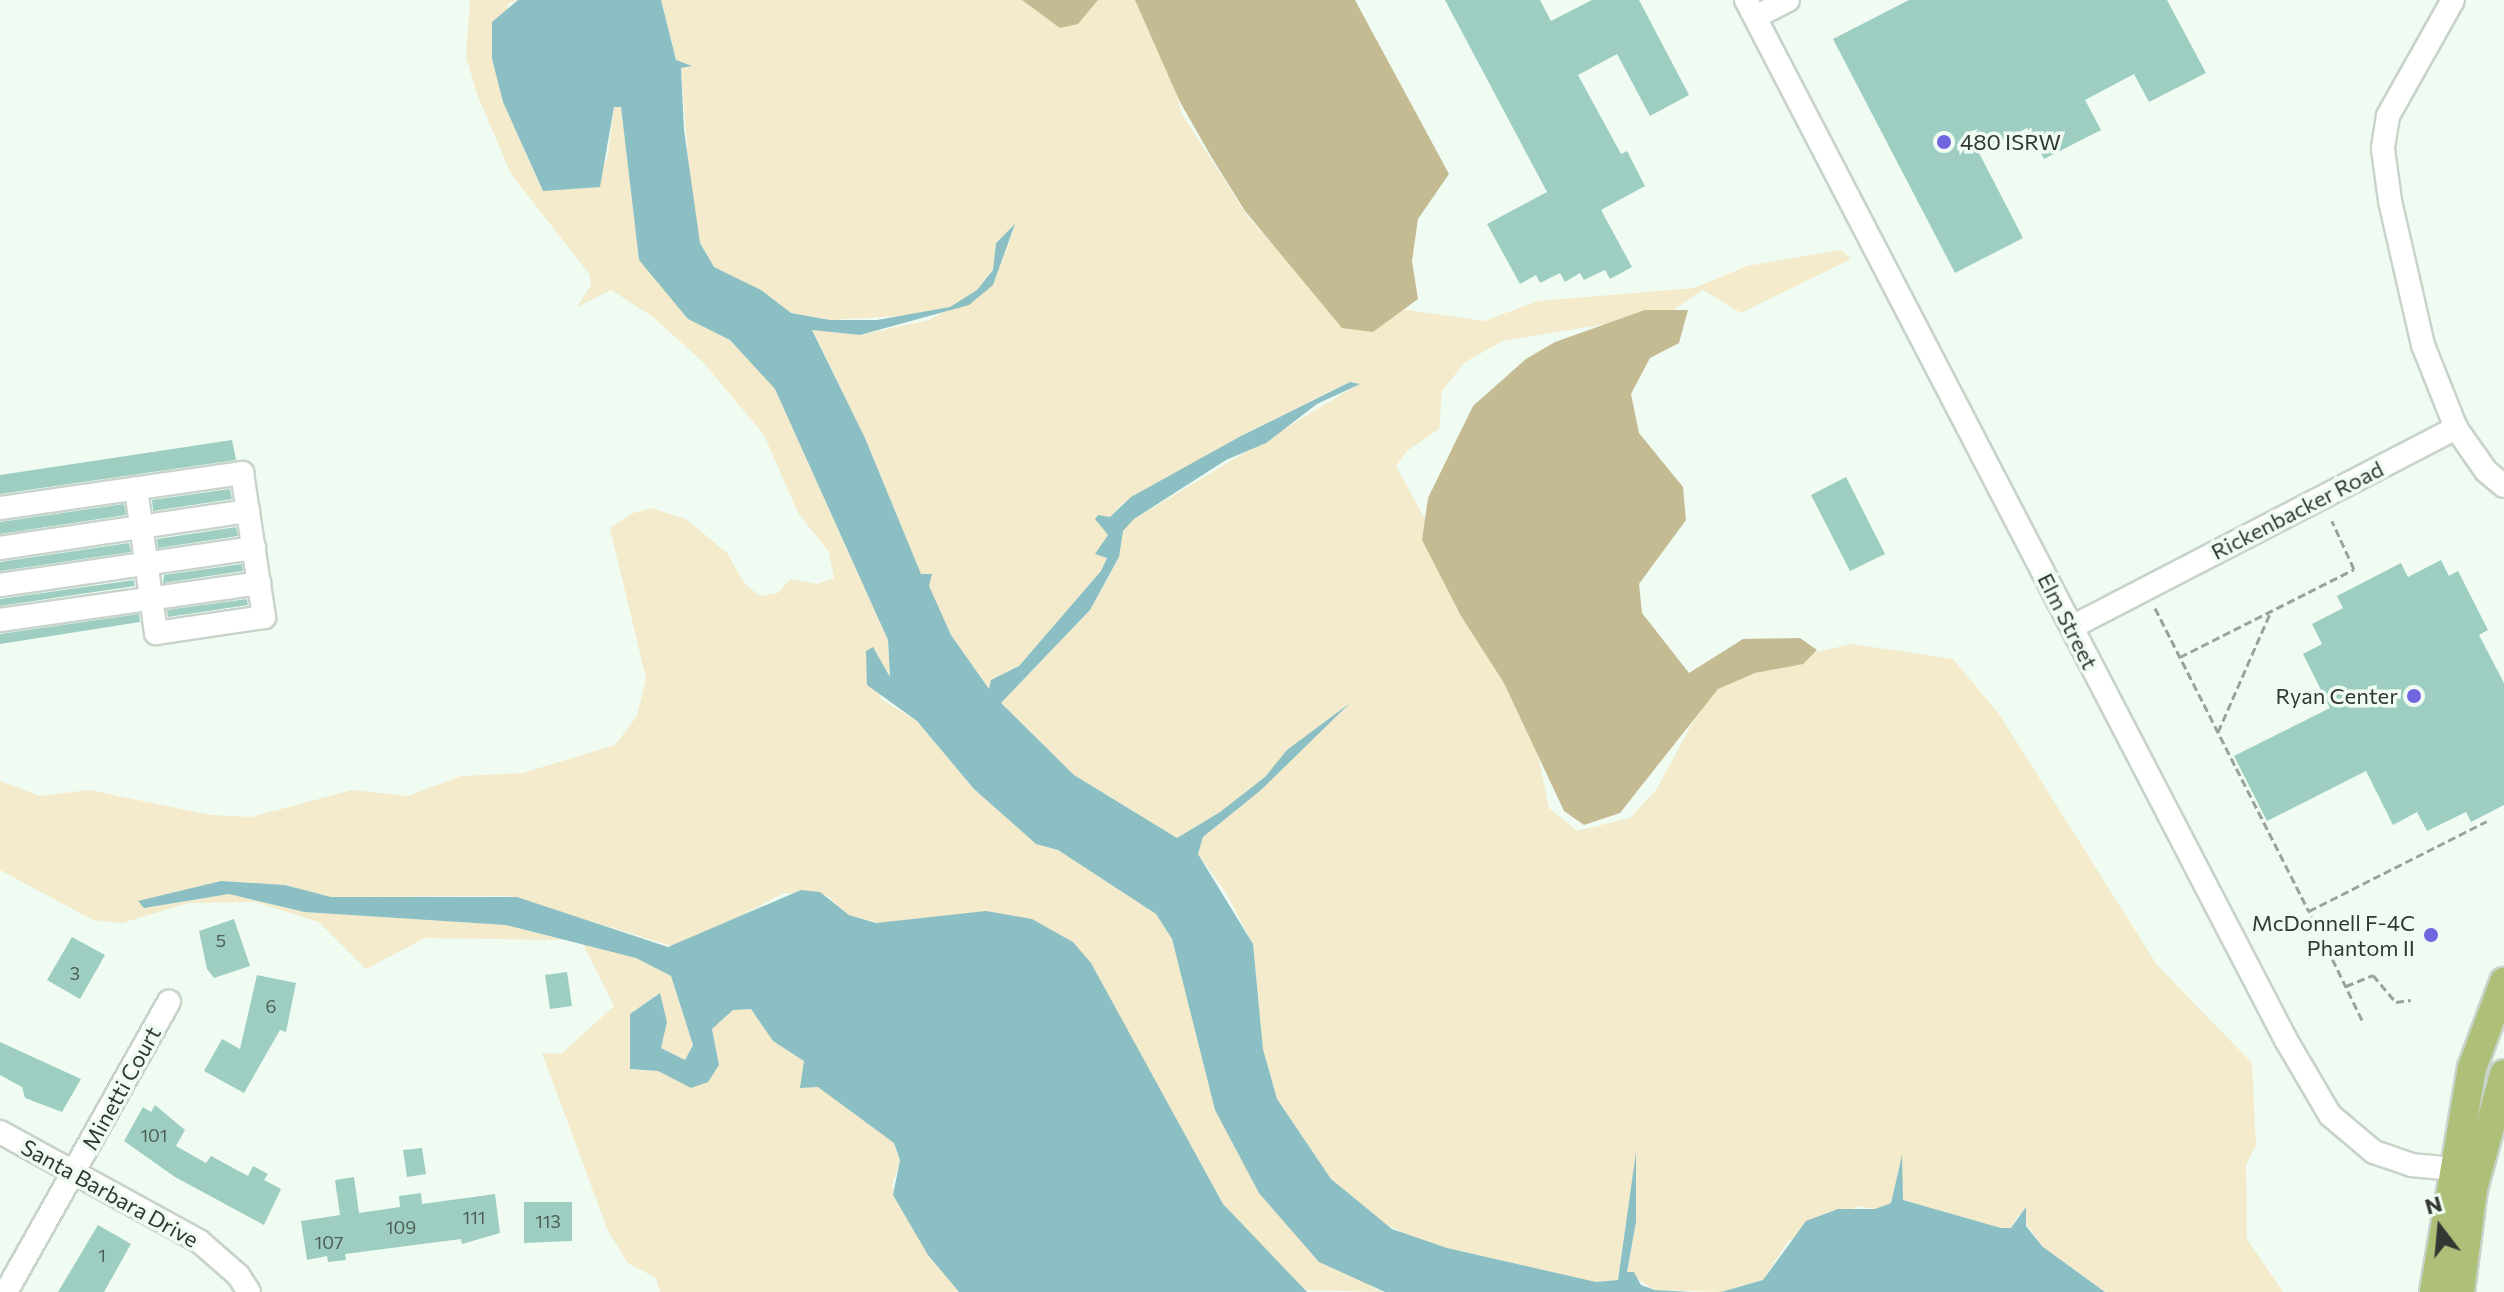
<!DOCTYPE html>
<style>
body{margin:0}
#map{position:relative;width:2504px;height:1292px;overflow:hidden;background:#f0fcf2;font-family:Commissioner,sans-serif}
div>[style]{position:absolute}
.green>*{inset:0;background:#f3ebcc}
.forest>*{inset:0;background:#c5bb93}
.water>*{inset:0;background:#8bbfc4}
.building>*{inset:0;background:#9dcec1}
.path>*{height:3px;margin-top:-1.5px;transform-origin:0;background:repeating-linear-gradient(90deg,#99a29b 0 8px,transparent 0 12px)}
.roads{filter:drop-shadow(2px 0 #c8d3c9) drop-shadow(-2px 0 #c8d3c9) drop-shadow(0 2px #c8d3c9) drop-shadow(0 -2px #c8d3c9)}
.minor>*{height:22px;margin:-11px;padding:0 11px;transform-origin:11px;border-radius:11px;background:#fff}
.major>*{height:28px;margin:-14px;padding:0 14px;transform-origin:14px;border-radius:14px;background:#aebf77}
.dots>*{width:22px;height:22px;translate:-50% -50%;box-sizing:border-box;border:4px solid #f0fcf2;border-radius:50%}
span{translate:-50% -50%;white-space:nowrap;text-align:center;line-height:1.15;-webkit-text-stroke:7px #f0fcf2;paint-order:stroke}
.number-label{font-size:18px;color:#4e5e57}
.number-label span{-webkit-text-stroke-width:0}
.poi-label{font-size:22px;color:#333834}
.left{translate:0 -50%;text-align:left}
.right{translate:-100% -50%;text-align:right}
.street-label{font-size:22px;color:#333834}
.north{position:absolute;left:2400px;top:1188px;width:80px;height:80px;-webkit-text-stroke:6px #f0fcf2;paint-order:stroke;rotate:344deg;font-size:22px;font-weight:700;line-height:32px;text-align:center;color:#333834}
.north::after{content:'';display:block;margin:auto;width:28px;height:36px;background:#333834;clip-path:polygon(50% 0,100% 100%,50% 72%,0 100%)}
</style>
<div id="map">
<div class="green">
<div style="clip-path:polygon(470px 0,518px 0,509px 3px,492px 59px,503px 102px,542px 190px,607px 161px,614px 107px,621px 106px,639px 260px,759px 367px,775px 389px,888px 640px,890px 678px,873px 647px,881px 699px,917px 721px,974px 789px,1036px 844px,1058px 850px,1156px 914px,1172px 939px,1215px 1110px,1375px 1289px,1385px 1292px,1301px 1290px,1223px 1204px,1149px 1071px,885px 924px,848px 915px,828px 896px,784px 893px,678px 948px,508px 896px,331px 897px,285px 885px,221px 881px,144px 908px,229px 894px,304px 912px,507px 925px,562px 940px,425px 938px,366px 969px,319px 922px,255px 902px,188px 903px,122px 923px,93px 920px,0 870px,0 781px,40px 796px,89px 790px,211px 815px,251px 817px,352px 790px,408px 796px,461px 776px,523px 773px,615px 745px,637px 716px,646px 679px,610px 528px,633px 513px,651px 508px,686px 519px,727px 553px,745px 584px,760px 596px,778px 593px,790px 579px,817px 584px,834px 578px,829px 552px,798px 513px,764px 435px,703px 362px,653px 317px,611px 290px,577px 307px,591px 285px,590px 275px,511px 174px,477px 94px,466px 57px)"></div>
<div style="clip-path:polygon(661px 0,1152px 0,1182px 114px,1248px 217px,1298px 272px,1365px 304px,1484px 321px,1538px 301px,1694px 288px,1747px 266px,1841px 250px,1851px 259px,1741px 313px,1703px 290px,1667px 314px,1503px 341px,1465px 362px,1442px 391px,1439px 429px,1407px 451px,1396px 466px,1529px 711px,1549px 808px,1577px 831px,1630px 818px,1656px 790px,1711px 689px,1742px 669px,1852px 644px,1953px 659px,1999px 714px,2157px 965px,2252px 1063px,2256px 1145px,2246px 1165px,2247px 1239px,2283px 1292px,2105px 1292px,2043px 1247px,2019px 1214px,2011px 1228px,2001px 1228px,1903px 1200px,1901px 1158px,1891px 1203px,1875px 1209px,1858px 1206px,1789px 1240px,1763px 1280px,1721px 1292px,1655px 1290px,1627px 1273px,1636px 1222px,1636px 1154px,1618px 1280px,1596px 1282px,1447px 1248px,1416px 1239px,1374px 1218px,1331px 1179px,1277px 1099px,1263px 1049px,1253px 944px,1225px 891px,1198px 854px,1203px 837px,1261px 790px,1347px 705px,1288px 750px,1265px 777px,1220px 812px,1177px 838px,1074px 775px,1001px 703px,1090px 610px,1119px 558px,1122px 531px,1134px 519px,1359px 384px,1349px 382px,1241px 436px,1122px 504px,1110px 517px,1096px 519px,1108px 535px,1096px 554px,1107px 558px,1101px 571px,1019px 666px,991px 680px,990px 690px,951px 635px,921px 574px,865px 438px,812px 329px,860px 335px,929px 320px,993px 285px,1015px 226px,996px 243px,993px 270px,977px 290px,950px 308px,918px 315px,830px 320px,791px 313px,761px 290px,714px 267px,700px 243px,691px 199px,681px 68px,690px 66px,676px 60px)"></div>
<div style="clip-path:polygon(582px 942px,636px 958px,671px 976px,693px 1045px,685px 1060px,661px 1048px,667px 1022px,659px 993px,630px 1014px,631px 1070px,658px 1071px,691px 1088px,719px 1065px,712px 1029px,733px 1010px,751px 1009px,773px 1041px,805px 1061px,818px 1086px,894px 1142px,900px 1160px,892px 1186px,928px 1255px,959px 1292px,660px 1292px,656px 1278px,628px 1263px,608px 1231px,542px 1053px,561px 1054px,614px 1006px)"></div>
</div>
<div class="forest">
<div style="clip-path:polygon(1022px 0,1098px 0,1078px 24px,1060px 28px)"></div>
<div style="clip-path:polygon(1135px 0,1355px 0,1449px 174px,1418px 219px,1412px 261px,1418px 299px,1373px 332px,1342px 328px,1245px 211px,1212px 158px,1180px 102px)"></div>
<div style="clip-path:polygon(1645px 310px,1688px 310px,1679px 343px,1650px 358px,1631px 394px,1639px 433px,1683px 487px,1686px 520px,1639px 584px,1642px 613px,1689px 673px,1743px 639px,1800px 638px,1817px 650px,1803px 664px,1755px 673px,1718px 689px,1620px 813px,1584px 825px,1564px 811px,1504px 683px,1461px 616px,1422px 540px,1428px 498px,1473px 406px,1526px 359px,1555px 342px)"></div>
</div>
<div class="water">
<div style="clip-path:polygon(518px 0,661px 0,676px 60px,692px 66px,681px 68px,684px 130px,700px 243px,714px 267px,761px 290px,791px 313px,830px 320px,877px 320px,950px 307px,977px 290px,993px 270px,996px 243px,1015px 224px,993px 285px,969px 305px,860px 335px,812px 330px,865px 438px,921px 574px,932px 574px,929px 586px,951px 635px,989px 689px,991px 680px,1019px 666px,1101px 571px,1107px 558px,1095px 554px,1108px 535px,1095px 519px,1098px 515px,1110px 517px,1131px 497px,1241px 436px,1350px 382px,1360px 384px,1317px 404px,1266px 443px,1226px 460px,1134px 519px,1123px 531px,1119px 557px,1090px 610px,1001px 703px,1074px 775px,1177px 838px,1220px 812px,1265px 777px,1287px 750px,1350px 703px,1261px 790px,1203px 837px,1198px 854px,1253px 944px,1263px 1049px,1277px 1099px,1331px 1179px,1392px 1229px,1447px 1248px,1596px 1282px,1618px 1280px,1636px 1152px,1636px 1222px,1627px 1272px,1634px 1272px,1641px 1285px,1655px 1290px,1692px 1292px,1385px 1292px,1319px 1262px,1259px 1193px,1215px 1110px,1172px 939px,1156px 914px,1058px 850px,1036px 844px,974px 789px,917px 721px,867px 685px,866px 651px,873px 647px,890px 677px,888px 640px,775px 389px,730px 340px,688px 319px,639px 260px,621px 107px,614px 107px,600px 187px,543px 191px,503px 102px,492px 59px,492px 22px)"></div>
<div style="clip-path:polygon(221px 881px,285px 885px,331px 897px,517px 897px,668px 947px,801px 890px,820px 892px,849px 915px,876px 923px,986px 911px,1032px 919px,1073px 942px,1091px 963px,1223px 1204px,1307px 1292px,959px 1292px,928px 1255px,893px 1195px,900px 1160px,894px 1143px,818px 1087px,800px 1088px,804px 1061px,773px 1041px,751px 1009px,733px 1010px,712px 1029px,719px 1065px,708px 1082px,691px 1088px,658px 1071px,630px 1069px,630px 1014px,660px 993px,667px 1022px,661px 1048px,685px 1060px,693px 1045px,671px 976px,636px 958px,506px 925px,304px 912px,229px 894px,144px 908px,138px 901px)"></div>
<div style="clip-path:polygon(1902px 1155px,1903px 1200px,2001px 1228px,2011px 1228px,2026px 1207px,2026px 1226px,2043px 1247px,2105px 1292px,1721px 1292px,1763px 1280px,1806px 1221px,1838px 1209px,1875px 1209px,1891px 1203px)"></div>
</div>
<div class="building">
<div style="clip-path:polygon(1445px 0,1540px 0,1551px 21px,1592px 0,1639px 0,1689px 95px,1650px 116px,1617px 54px,1578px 75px,1621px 154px,1627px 151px,1645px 186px,1601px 210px,1632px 267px,1610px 279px,1605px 270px,1584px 280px,1580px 273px,1565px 282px,1560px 273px,1540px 283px,1536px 275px,1520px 284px,1487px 224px,1547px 192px)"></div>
<div style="clip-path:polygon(1909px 0,2167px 0,2206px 73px,2149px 102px,2134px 74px,2085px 100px,2101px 130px,2044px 159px,2027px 128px,1979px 153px,2023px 238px,1955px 273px,1833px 39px)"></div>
<div style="clip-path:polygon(232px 440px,236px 460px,0 494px,0 475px)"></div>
<div style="clip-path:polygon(1846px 477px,1885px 554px,1850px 571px,1811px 495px)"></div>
<div style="clip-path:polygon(230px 489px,232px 499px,153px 511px,152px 500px)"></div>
<div style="clip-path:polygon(124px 504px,126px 515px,0 534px,0 522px)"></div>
<div style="clip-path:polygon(236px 527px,238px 536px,158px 548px,157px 539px)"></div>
<div style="clip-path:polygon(129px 543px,131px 552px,0 571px,0 562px)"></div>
<div style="clip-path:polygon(2441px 560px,2449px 576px,2458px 571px,2488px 630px,2479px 635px,2504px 683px,2504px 805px,2471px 822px,2466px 812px,2427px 831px,2417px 812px,2393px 825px,2366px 771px,2267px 821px,2234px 756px,2330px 708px,2303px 654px,2322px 644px,2312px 624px,2343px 608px,2337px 596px,2401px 563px,2408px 577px)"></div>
<div style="clip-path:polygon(242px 564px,243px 571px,163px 583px,164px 575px)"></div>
<div style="clip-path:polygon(134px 580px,135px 586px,0 606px,0 599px)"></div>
<div style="clip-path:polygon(247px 599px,248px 605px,168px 617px,167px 610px)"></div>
<div style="clip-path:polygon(139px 614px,140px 622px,0 644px,0 634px)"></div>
<div style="clip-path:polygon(234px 919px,250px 966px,214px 978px,207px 969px,199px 931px)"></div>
<div style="clip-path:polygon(72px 937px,105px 955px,80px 999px,47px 980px)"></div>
<div style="clip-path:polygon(567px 972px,572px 1006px,550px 1009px,545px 975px)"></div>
<div style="clip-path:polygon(257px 975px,296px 983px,286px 1032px,280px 1030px,244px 1093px,204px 1071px,222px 1039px,240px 1049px)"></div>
<div style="clip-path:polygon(0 1042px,81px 1079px,62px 1112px,25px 1098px,22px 1087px,0 1075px)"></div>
<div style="clip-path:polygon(155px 1105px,185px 1130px,176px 1146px,206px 1163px,211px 1156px,248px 1176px,253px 1166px,268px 1174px,264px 1180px,281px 1189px,264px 1225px,175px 1177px,124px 1141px,143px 1107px,151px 1112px)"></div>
<div style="clip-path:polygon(422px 1148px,426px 1174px,407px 1177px,403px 1150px)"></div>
<div style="clip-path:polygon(354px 1177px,359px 1213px,400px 1207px,399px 1196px,421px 1193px,422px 1204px,495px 1194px,500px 1233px,462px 1244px,461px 1239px,345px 1254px,346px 1260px,328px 1262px,327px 1256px,307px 1260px,301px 1221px,340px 1215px,335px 1180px)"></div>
<div style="clip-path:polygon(524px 1202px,572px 1202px,572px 1241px,524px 1243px)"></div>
<div style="clip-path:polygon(98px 1225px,131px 1244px,104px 1292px,58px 1292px)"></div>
</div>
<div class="path">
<div style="left:2155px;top:608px;width:340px;rotate:63.1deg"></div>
<div style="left:2180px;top:657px;width:195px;rotate:-26.8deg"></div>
<div style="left:2354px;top:569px;width:53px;rotate:-114.6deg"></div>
<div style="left:2218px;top:732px;width:132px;rotate:-66.3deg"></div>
<div style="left:2346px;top:986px;width:29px;rotate:-22deg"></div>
<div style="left:2373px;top:975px;width:35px;rotate:50deg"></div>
<div style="left:2396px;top:1002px;width:15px;rotate:-8deg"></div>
<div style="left:2362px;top:1020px;width:121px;rotate:-115.9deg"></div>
<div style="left:2309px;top:911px;width:199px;rotate:-26.8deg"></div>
</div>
<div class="roads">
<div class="minor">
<div style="left:1746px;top:0;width:1172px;rotate:62.56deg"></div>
<div style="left:2286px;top:1040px;width:87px;rotate:59.6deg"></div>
<div style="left:2330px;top:1115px;width:57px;rotate:40.1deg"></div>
<div style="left:2374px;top:1152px;width:39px;rotate:19deg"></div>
<div style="left:2411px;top:1165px;width:43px;rotate:5.3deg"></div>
<div style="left:2453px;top:0;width:133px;rotate:119.3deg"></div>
<div style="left:2388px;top:116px;width:33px;rotate:99deg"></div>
<div style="left:2383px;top:149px;width:52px;rotate:82.3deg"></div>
<div style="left:2390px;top:201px;width:148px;rotate:77.1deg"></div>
<div style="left:2423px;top:345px;width:89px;rotate:68.3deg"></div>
<div style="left:1755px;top:17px;width:37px;rotate:-27deg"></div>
<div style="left:0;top:508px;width:245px;rotate:-8.2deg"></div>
<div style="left:242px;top:473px;width:146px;rotate:81.3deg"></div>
<div style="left:264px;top:617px;width:109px;rotate:171.6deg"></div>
<div style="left:156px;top:633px;width:146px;rotate:-97.9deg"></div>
<div style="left:0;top:548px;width:251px;rotate:-8.5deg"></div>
<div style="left:0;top:585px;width:257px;rotate:-8.3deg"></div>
<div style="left:0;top:620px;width:262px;rotate:-8.1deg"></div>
<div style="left:2072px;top:627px;width:433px;rotate:-27.4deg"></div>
<div style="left:2456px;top:428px;width:52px;rotate:55.1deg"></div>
<div style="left:2486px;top:471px;width:23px;rotate:40deg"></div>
<div style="left:0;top:1132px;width:227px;rotate:28.7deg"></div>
<div style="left:199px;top:1241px;width:52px;rotate:41.1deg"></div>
<div style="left:238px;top:1275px;width:20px;rotate:57deg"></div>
<div style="left:6px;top:1292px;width:333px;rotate:-60.7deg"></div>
</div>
<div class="major">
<div style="left:2434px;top:1292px;width:227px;rotate:-80.4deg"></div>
<div style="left:2472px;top:1068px;width:92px;rotate:-69.6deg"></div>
<div style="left:2460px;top:1292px;width:104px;rotate:-82.8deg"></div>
<div style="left:2473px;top:1189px;width:119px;rotate:-74.9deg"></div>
</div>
</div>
<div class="dots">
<div style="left:1944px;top:142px;background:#7165df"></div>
<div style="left:2414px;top:696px;background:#7165df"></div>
<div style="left:2431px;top:935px;background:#7165df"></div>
</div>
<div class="number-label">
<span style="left:221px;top:940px">5</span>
<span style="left:75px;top:973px">3</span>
<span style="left:271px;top:1006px">6</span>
<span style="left:154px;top:1135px">101</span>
<span style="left:474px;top:1217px">111</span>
<span style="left:548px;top:1221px">113</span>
<span style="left:401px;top:1227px">109</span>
<span style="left:329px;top:1242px">107</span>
<span style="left:102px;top:1255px">1</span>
</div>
<div class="poi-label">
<span class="left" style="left:1960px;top:142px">480 ISRW</span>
<span class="right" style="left:2398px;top:696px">Ryan Center</span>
<span class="right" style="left:2415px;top:935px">McDonnell F-4C<br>Phantom II</span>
</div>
<div class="street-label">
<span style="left:2297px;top:510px;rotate:-27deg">Rickenbacker Road</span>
<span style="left:2068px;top:621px;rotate:63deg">Elm Street</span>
<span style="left:121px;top:1088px;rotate:-61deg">Minetti Court</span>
<span style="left:110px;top:1193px;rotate:29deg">Santa Barbara Drive</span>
</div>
<div class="north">N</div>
</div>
